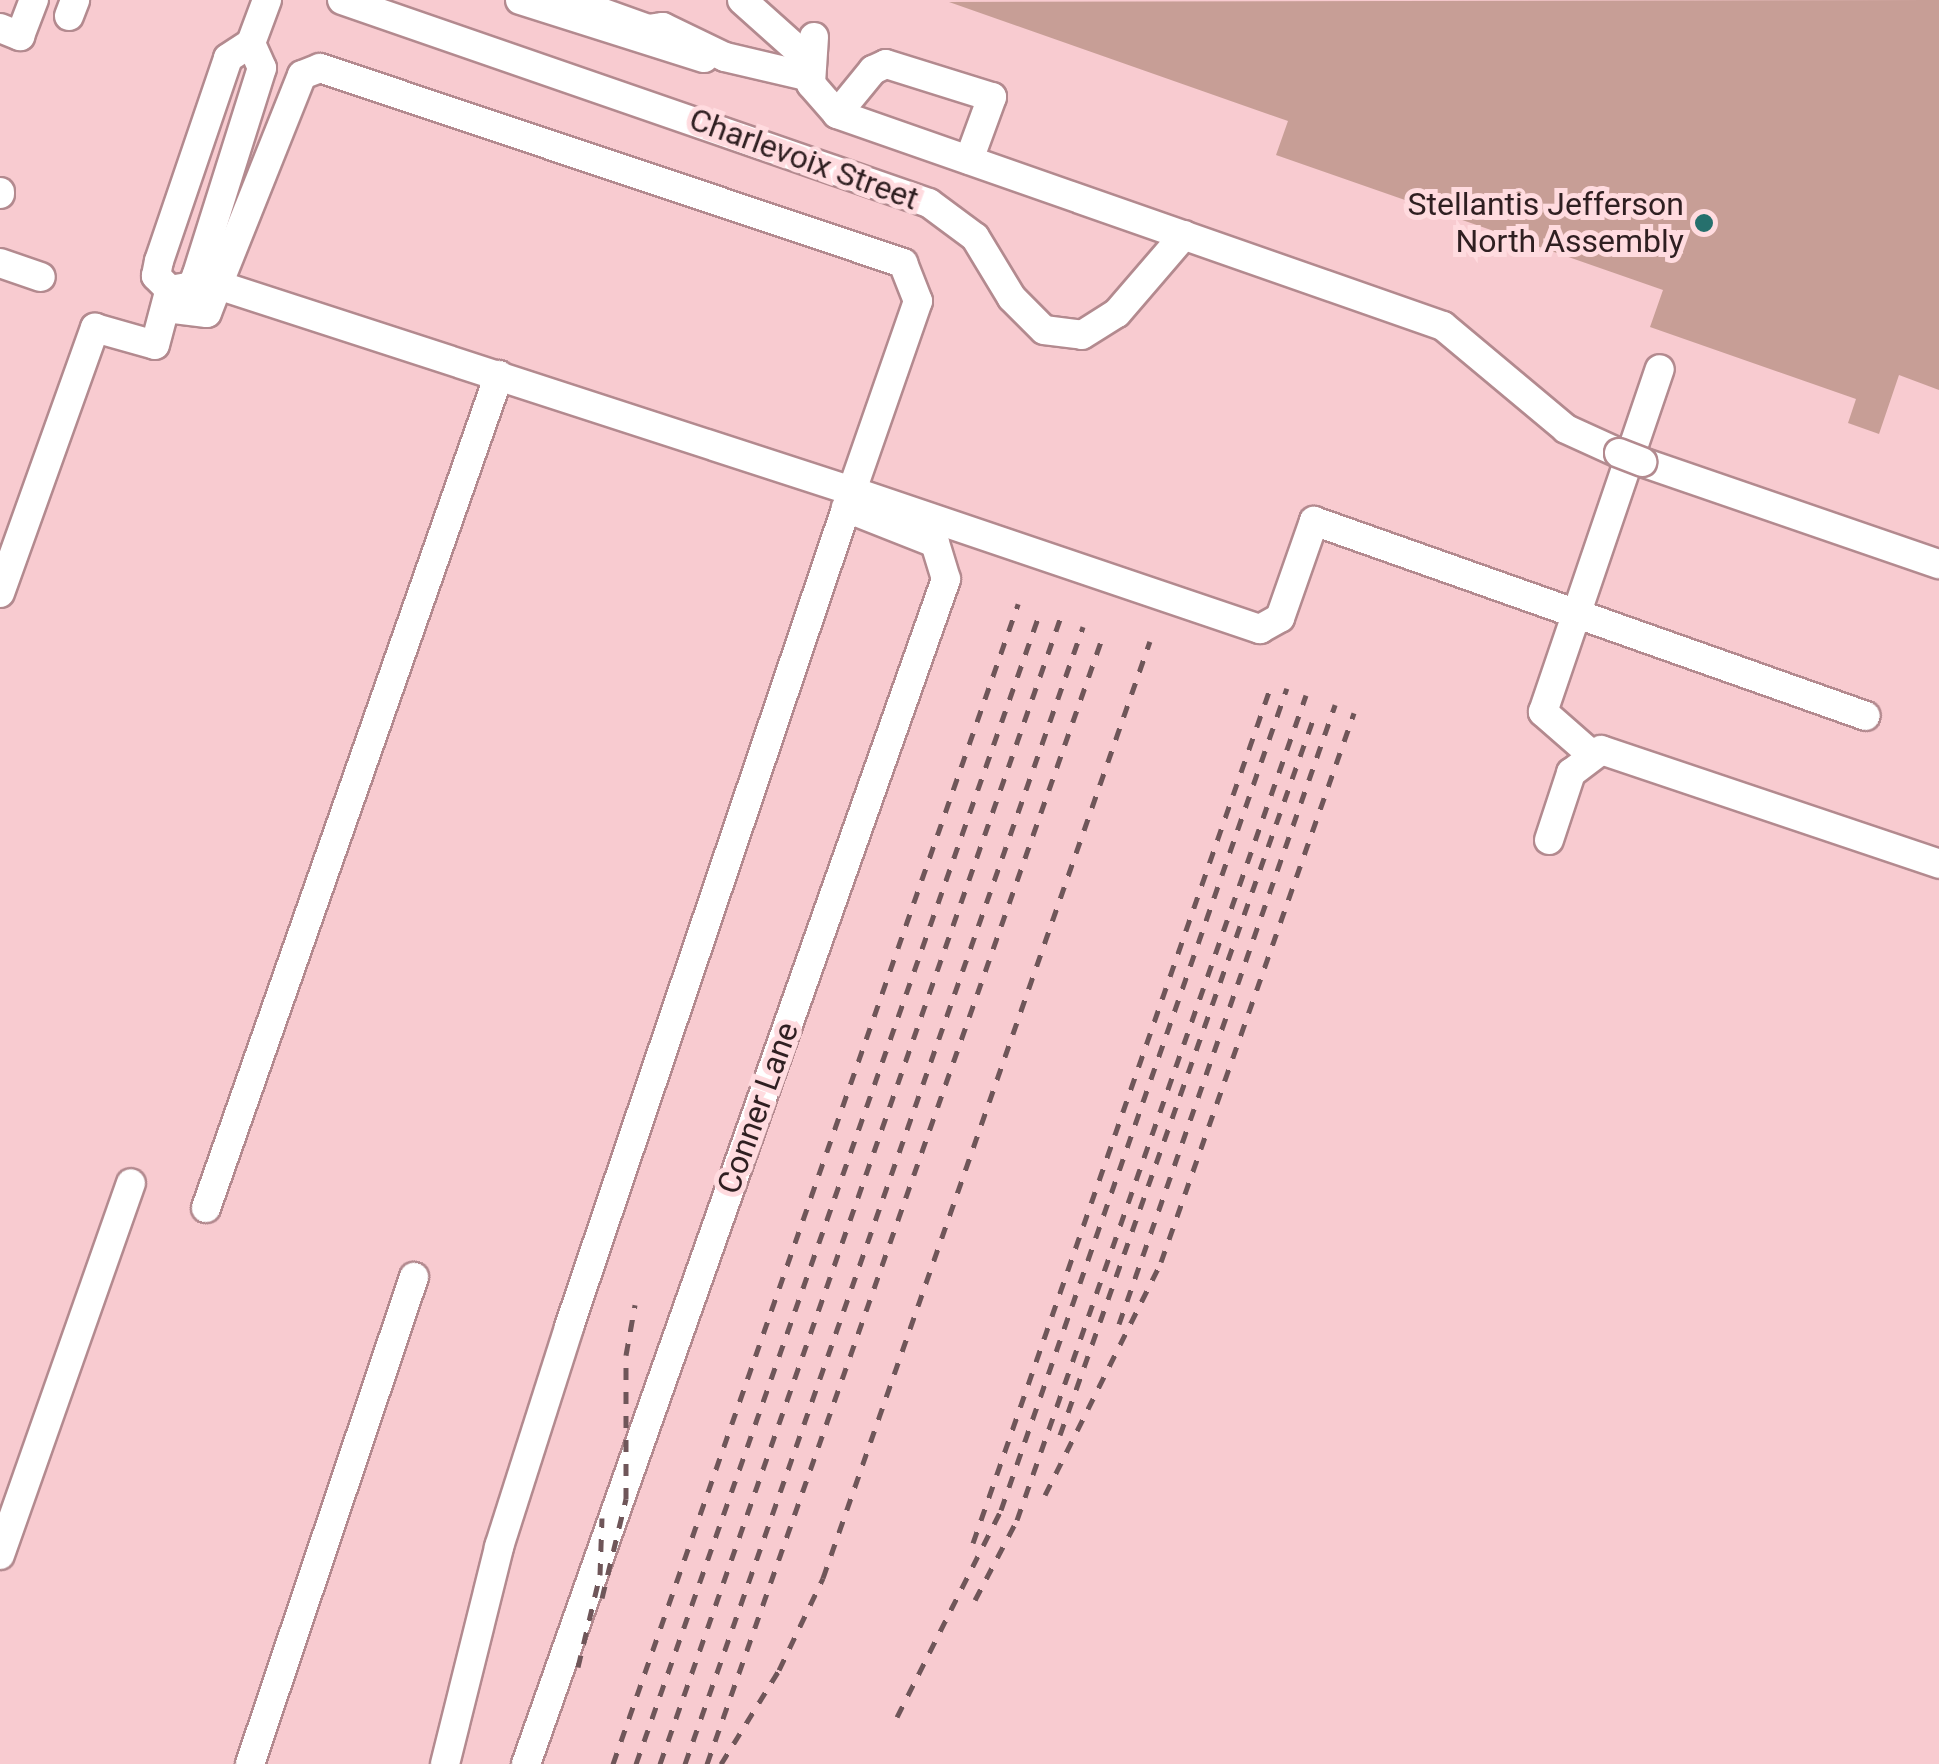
<!DOCTYPE html>
<style>
body{margin:0}
#map{position:relative;width:1939px;height:1764px;overflow:hidden;background:#f8cbd0;font-family:Roboto,sans-serif}
div>[style]{position:absolute}
.building>*{inset:0;background:#c79e96}
.roads{filter:drop-shadow(2px 0 #b38a8f) drop-shadow(-2px 0 #b38a8f) drop-shadow(0 2px #b38a8f) drop-shadow(0 -2px #b38a8f)}
.minor>*{height:28px;margin:-14px;padding:0 14px;transform-origin:14px;border-radius:14px;background:#fff}
.rail>*{height:5px;margin-top:-2.5px;transform-origin:0;background:repeating-linear-gradient(90deg,#6f5659 0 12px,transparent 0 24px)}
.bridges{filter:drop-shadow(2px 0 #b38a8f) drop-shadow(-2px 0 #b38a8f) drop-shadow(0 2px #b38a8f) drop-shadow(0 -2px #b38a8f)}
.minor-bridge>*{height:28px;margin:-14px;padding:0 14px;transform-origin:14px;border-radius:14px;background:#fff}
.dots>*{width:28px;height:28px;translate:-50% -50%;box-sizing:border-box;border:5px solid #ffdbdf;border-radius:50%}
span{translate:-50% -50%;white-space:nowrap;text-align:center;line-height:1.15;-webkit-text-stroke:10px #ffdbdf;paint-order:stroke}
.street-label{font-size:32px;color:#2f1f21}
.poi-label{font-size:32px;color:#2f1f21}
.right{translate:-100% -50%;text-align:right}
</style>
<div id="map">
<div class="building">
<div style="clip-path:polygon(1939px 0,1939px 390px,1899px 375px,1879px 434px,1848px 423px,1856px 399px,1650px 327px,1663px 290px,1276px 155px,1288px 121px,949px 2px)"></div>
</div>
<div class="roads">
<div class="minor">
<div style="left:342px;top:0;width:621px;rotate:19.08deg"></div>
<div style="left:929px;top:203px;width:57px;rotate:36.5deg"></div>
<div style="left:975px;top:237px;width:71px;rotate:58.8deg"></div>
<div style="left:1012px;top:298px;width:45px;rotate:45deg"></div>
<div style="left:1044px;top:330px;width:38px;rotate:7deg"></div>
<div style="left:1082px;top:335px;width:41px;rotate:-32.2deg"></div>
<div style="left:1117px;top:313px;width:103px;rotate:-49.3deg"></div>
<div style="left:520px;top:0;width:193px;rotate:17.5deg"></div>
<div style="left:567px;top:0;width:86px;rotate:19.7deg"></div>
<div style="left:648px;top:29px;width:15px;rotate:-8deg"></div>
<div style="left:663px;top:27px;width:69px;rotate:25.8deg"></div>
<div style="left:725px;top:57px;width:87px;rotate:13.2deg"></div>
<div style="left:742px;top:0;width:90px;rotate:41.8deg"></div>
<div style="left:69px;top:16px;width:17px;rotate:-69deg"></div>
<div style="left:0;top:28px;width:22px;rotate:22deg"></div>
<div style="left:20px;top:36px;width:39px;rotate:-69deg"></div>
<div style="left:814px;top:37px;width:47px;rotate:93.7deg"></div>
<div style="left:811px;top:84px;width:40px;rotate:49deg"></div>
<div style="left:837px;top:114px;width:642px;rotate:19.28deg"></div>
<div style="left:1443px;top:326px;width:160px;rotate:39.9deg"></div>
<div style="left:1566px;top:429px;width:58px;rotate:24.4deg"></div>
<div style="left:837px;top:114px;width:57px;rotate:-50.7deg"></div>
<div style="left:873px;top:70px;width:14px;rotate:-25deg"></div>
<div style="left:886px;top:64px;width:111px;rotate:17.3deg"></div>
<div style="left:992px;top:97px;width:67px;rotate:110.1deg"></div>
<div style="left:0;top:192px;width:2px;rotate:90deg"></div>
<div style="left:0;top:263px;width:43px;rotate:18.9deg"></div>
<div style="left:170px;top:290px;width:20px;rotate:-135deg"></div>
<div style="left:156px;top:276px;width:15px;rotate:-79deg"></div>
<div style="left:159px;top:261px;width:214px;rotate:-71.2deg"></div>
<div style="left:228px;top:58px;width:27px;rotate:-33deg"></div>
<div style="left:251px;top:43px;width:46px;rotate:-69.6deg"></div>
<div style="left:170px;top:290px;width:22px;rotate:-10deg"></div>
<div style="left:192px;top:286px;width:13px;rotate:-67deg"></div>
<div style="left:197px;top:274px;width:216px;rotate:-72.5deg"></div>
<div style="left:262px;top:68px;width:27px;rotate:-114deg"></div>
<div style="left:166px;top:308px;width:41px;rotate:7deg"></div>
<div style="left:207px;top:313px;width:30px;rotate:-69deg"></div>
<div style="left:218px;top:285px;width:226px;rotate:-68.2deg"></div>
<div style="left:302px;top:75px;width:19px;rotate:-21deg"></div>
<div style="left:320px;top:68px;width:615px;rotate:18.49deg"></div>
<div style="left:903px;top:263px;width:41px;rotate:68.5deg"></div>
<div style="left:918px;top:301px;width:201px;rotate:109.2deg"></div>
<div style="left:852px;top:491px;width:667px;rotate:-162deg"></div>
<div style="left:1642px;top:462px;width:314px;rotate:19deg"></div>
<div style="left:0;top:593px;width:282px;rotate:-70.3deg"></div>
<div style="left:95px;top:328px;width:62px;rotate:15.8deg"></div>
<div style="left:155px;top:345px;width:55px;rotate:-75.2deg"></div>
<div style="left:1591px;top:754px;width:64px;rotate:-138.8deg"></div>
<div style="left:1543px;top:712px;width:362px;rotate:-71.2deg"></div>
<div style="left:1549px;top:840px;width:71px;rotate:-71.8deg"></div>
<div style="left:1571px;top:773px;width:38px;rotate:-37deg"></div>
<div style="left:1601px;top:750px;width:357px;rotate:18.6deg"></div>
<div style="left:206px;top:1208px;width:883px;rotate:-70.62deg"></div>
<div style="left:0;top:1555px;width:394px;rotate:-70.6deg"></div>
<div style="left:250px;top:1764px;width:514px;rotate:-71.39deg"></div>
<div style="left:445px;top:1764px;width:224px;rotate:-76deg"></div>
<div style="left:499px;top:1547px;width:231px;rotate:-72.3deg"></div>
<div style="left:569px;top:1327px;width:883px;rotate:-71.3deg"></div>
<div style="left:852px;top:491px;width:431px;rotate:18.7deg"></div>
<div style="left:1260px;top:629px;width:23px;rotate:-29deg"></div>
<div style="left:1280px;top:618px;width:103px;rotate:-70.7deg"></div>
<div style="left:1314px;top:521px;width:585px;rotate:19.46deg"></div>
<div style="left:526px;top:1764px;width:1257px;rotate:-70.48deg"></div>
<div style="left:946px;top:579px;width:38px;rotate:-107deg"></div>
<div style="left:935px;top:543px;width:96px;rotate:-158.5deg"></div>
</div>
</div>
<div class="rail">
<div style="left:1119px;top:1324px;width:656px;rotate:-70.76deg"></div>
<div style="left:1060px;top:1435px;width:765px;rotate:-70.52deg"></div>
<div style="left:1045px;top:1495px;width:260px;rotate:-63.5deg"></div>
<div style="left:1161px;top:1262px;width:582px;rotate:-70.63deg"></div>
<div style="left:973px;top:1543px;width:910px;rotate:-70.83deg"></div>
<div style="left:602px;top:1598px;width:102px;rotate:-76.4deg"></div>
<div style="left:626px;top:1499px;width:144px;rotate:-90deg"></div>
<div style="left:626px;top:1355px;width:51px;rotate:-79.8deg"></div>
<div style="left:975px;top:1600px;width:90px;rotate:-62.3deg"></div>
<div style="left:1017px;top:1520px;width:874px;rotate:-70.69deg"></div>
<div style="left:578px;top:1667px;width:95px;rotate:-76.6deg"></div>
<div style="left:600px;top:1575px;width:57px;rotate:-88deg"></div>
<div style="left:897px;top:1717px;width:232px;rotate:-63.3deg"></div>
<div style="left:1001px;top:1510px;width:870px;rotate:-70.82deg"></div>
<div style="left:613px;top:1764px;width:1229px;rotate:-70.75deg"></div>
<div style="left:636px;top:1764px;width:1221px;rotate:-70.67deg"></div>
<div style="left:660px;top:1764px;width:1213px;rotate:-70.74deg"></div>
<div style="left:685px;top:1764px;width:1205px;rotate:-70.71deg"></div>
<div style="left:707px;top:1764px;width:1195px;rotate:-70.66deg"></div>
<div style="left:721px;top:1764px;width:110px;rotate:-58.3deg"></div>
<div style="left:779px;top:1670px;width:102px;rotate:-64.4deg"></div>
<div style="left:823px;top:1578px;width:992px;rotate:-70.76deg"></div>
</div>
<div class="bridges">
<div class="minor-bridge">
<div style="left:1619px;top:453px;width:25px;rotate:21deg"></div>
</div>
</div>
<div class="dots">
<div style="left:1704px;top:223px;background:#26706d"></div>
</div>
<div class="street-label">
<span style="left:804px;top:159px;rotate:20deg">Charlevoix Street</span>
<span style="left:758px;top:1108px;rotate:-70deg">Conner Lane</span>
</div>
<div class="poi-label">
<span class="right" style="left:1684px;top:223px">Stellantis Jefferson<br>North Assembly</span>
</div>
</div>
